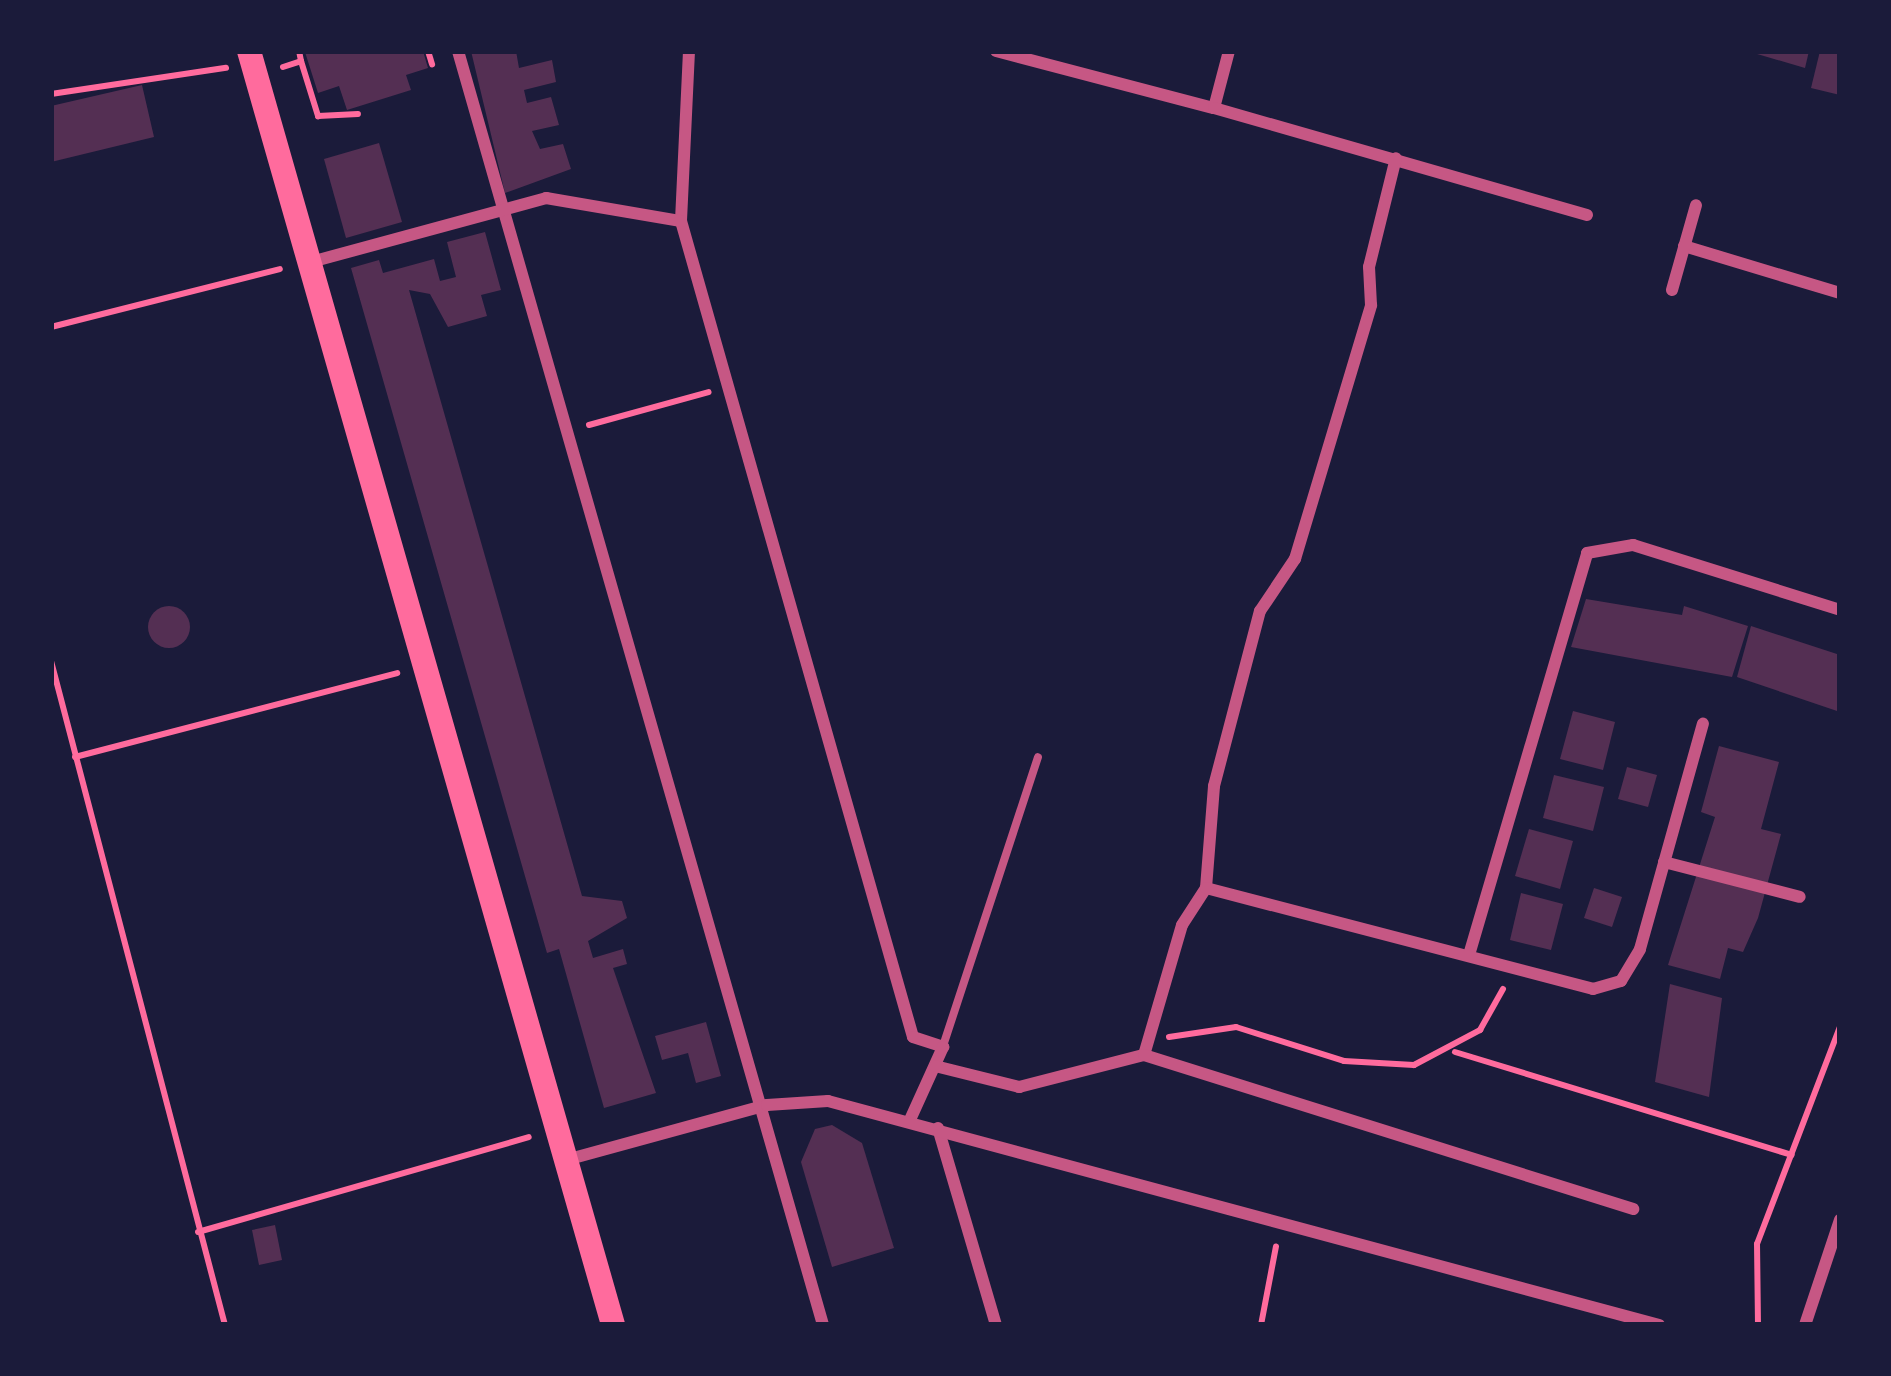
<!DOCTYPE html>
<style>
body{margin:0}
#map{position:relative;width:1891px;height:1376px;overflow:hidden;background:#1b1b3a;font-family:"Archivo Narrow",sans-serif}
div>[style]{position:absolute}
.building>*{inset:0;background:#542f53}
.round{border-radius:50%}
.path>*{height:6px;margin:-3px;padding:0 3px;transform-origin:3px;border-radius:3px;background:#ff6b9d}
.service>*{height:8px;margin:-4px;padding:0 4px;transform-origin:4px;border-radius:4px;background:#c65784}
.minor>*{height:12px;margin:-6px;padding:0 6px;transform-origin:6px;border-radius:6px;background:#c65784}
.primary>*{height:24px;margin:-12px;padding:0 12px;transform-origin:12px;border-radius:12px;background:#ff6b9d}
span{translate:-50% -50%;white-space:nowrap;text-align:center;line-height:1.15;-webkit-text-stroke:9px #1b1b3a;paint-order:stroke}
.frame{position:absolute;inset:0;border:54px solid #1b1b3a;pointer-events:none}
</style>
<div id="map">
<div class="building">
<div style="clip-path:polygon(423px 51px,428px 68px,406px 75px,411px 90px,347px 110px,339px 86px,318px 93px,305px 52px)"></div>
<div style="clip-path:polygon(471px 51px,516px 51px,519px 68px,552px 60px,556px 82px,524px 90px,527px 103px,551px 97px,559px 125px,532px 131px,540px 149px,563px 144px,571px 169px,505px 193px)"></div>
<div style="clip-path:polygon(1747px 51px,1809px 51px,1805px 68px)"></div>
<div style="clip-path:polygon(1820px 51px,1840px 51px,1840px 95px,1811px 88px)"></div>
<div style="clip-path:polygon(142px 85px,154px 137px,51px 162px,51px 106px)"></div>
<div style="clip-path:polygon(379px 143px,402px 222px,346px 238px,324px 159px)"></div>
<div style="clip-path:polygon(485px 232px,501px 290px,481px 295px,487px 316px,448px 327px,430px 294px,409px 290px,582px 896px,622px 901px,627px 918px,588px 941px,593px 958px,623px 949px,627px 964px,613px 968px,656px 1093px,604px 1108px,559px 949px,547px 953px,351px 268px,379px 260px,383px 273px,434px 259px,440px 281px,456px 277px,447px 242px)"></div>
<div style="clip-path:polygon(1586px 599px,1682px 615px,1684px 606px,1748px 626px,1732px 677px,1571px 647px)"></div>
<div class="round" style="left:148px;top:606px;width:42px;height:42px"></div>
<div style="clip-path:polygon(1751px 626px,1840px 655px,1840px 712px,1737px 677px)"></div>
<div style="clip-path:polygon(1573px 711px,1615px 722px,1603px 770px,1560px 759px)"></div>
<div style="clip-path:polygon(1719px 746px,1779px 762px,1761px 829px,1781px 834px,1758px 918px,1743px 952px,1728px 948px,1720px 979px,1668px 965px,1715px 817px,1701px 812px)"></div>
<div style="clip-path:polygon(1627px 767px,1657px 775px,1648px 807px,1618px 799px)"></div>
<div style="clip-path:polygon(1554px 775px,1604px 787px,1593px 831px,1543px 818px)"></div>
<div style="clip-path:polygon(1529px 829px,1573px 841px,1560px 889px,1515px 876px)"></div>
<div style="clip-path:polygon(1594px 888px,1622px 897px,1612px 927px,1584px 918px)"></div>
<div style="clip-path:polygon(1521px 893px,1563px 904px,1551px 950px,1510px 940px)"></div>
<div style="clip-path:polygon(1670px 984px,1722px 998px,1709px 1097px,1655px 1082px)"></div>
<div style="clip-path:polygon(706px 1022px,721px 1076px,696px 1083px,688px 1053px,662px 1060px,655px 1036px)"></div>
<div style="clip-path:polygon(832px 1125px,862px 1143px,894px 1248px,832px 1267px,801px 1162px,815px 1129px)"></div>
<div style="clip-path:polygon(275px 1225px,282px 1260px,259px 1265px,252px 1230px)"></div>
</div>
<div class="path">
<div style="left:428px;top:51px;width:14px;rotate:73deg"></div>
<div style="left:301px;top:61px;width:58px;rotate:72.8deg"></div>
<div style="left:318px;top:116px;width:40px;rotate:-2.9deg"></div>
<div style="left:283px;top:67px;width:19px;rotate:-18deg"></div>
<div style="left:301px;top:61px;width:10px;rotate:-101deg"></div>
<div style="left:51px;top:94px;width:177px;rotate:-8.5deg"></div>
<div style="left:51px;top:327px;width:236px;rotate:-14.2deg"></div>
<div style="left:589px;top:425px;width:124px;rotate:-15.4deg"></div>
<div style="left:51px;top:661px;width:686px;rotate:75.32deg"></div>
<div style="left:75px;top:757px;width:333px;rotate:-14.6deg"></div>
<div style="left:1169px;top:1037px;width:68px;rotate:-8.5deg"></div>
<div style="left:1236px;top:1027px;width:113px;rotate:17.5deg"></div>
<div style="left:1344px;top:1061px;width:70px;rotate:3.3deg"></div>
<div style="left:1414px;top:1065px;width:75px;rotate:-27.9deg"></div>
<div style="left:1480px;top:1030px;width:47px;rotate:-60.7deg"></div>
<div style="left:1455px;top:1052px;width:352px;rotate:17deg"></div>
<div style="left:198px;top:1232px;width:344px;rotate:-16deg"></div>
<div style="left:1261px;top:1325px;width:80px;rotate:-79.2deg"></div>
<div style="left:1758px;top:1325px;width:81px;rotate:-90.7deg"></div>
<div style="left:1757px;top:1244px;width:232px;rotate:-69.1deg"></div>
</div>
<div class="service">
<div style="left:943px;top:1046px;width:304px;rotate:-71.8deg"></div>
</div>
<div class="minor">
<div style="left:458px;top:51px;width:1325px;rotate:74.01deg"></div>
<div style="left:689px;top:51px;width:170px;rotate:92.7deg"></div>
<div style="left:681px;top:221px;width:848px;rotate:74.13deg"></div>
<div style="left:913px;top:1037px;width:32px;rotate:18deg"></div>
<div style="left:943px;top:1047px;width:82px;rotate:114.4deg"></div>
<div style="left:996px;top:51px;width:225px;rotate:14.7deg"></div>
<div style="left:1214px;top:108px;width:59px;rotate:-75.3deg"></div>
<div style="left:1214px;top:108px;width:388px;rotate:16deg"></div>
<div style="left:1684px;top:246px;width:163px;rotate:16.8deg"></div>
<div style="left:311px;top:262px;width:244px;rotate:-15.2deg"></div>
<div style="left:546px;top:198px;width:137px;rotate:9.7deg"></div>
<div style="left:1672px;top:290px;width:88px;rotate:-74.2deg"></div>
<div style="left:1664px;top:862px;width:140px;rotate:14.4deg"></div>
<div style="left:1206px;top:888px;width:102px;rotate:-85.5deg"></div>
<div style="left:1214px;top:786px;width:181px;rotate:-75.3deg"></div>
<div style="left:1260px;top:611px;width:63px;rotate:-56.1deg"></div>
<div style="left:1295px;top:559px;width:265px;rotate:-73.3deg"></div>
<div style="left:1371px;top:305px;width:38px;rotate:-93deg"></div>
<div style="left:1369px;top:267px;width:112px;rotate:-76.1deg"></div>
<div style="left:1469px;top:955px;width:419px;rotate:-73.6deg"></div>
<div style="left:1587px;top:553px;width:47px;rotate:-9.9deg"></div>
<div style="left:1633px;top:545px;width:217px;rotate:17.4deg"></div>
<div style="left:1144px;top:1055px;width:135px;rotate:-73.7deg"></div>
<div style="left:1182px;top:925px;width:44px;rotate:-57deg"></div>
<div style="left:1206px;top:888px;width:400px;rotate:14.6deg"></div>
<div style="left:1593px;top:989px;width:29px;rotate:-16deg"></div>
<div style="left:1621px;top:981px;width:37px;rotate:-59deg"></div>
<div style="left:1640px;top:949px;width:234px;rotate:-74.4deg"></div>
<div style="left:935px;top:1066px;width:87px;rotate:14deg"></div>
<div style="left:1019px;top:1087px;width:129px;rotate:-14.4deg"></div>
<div style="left:1144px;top:1055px;width:513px;rotate:17.48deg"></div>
<div style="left:938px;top:1128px;width:205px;rotate:73.6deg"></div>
<div style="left:566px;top:1160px;width:208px;rotate:-15.3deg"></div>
<div style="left:767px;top:1105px;width:61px;rotate:-3.8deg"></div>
<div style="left:828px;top:1101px;width:861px;rotate:15.09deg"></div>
<div style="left:1805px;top:1325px;width:111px;rotate:-71.6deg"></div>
</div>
<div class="primary">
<div style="left:249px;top:51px;width:1325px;rotate:74.05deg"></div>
</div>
<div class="frame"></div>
</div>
